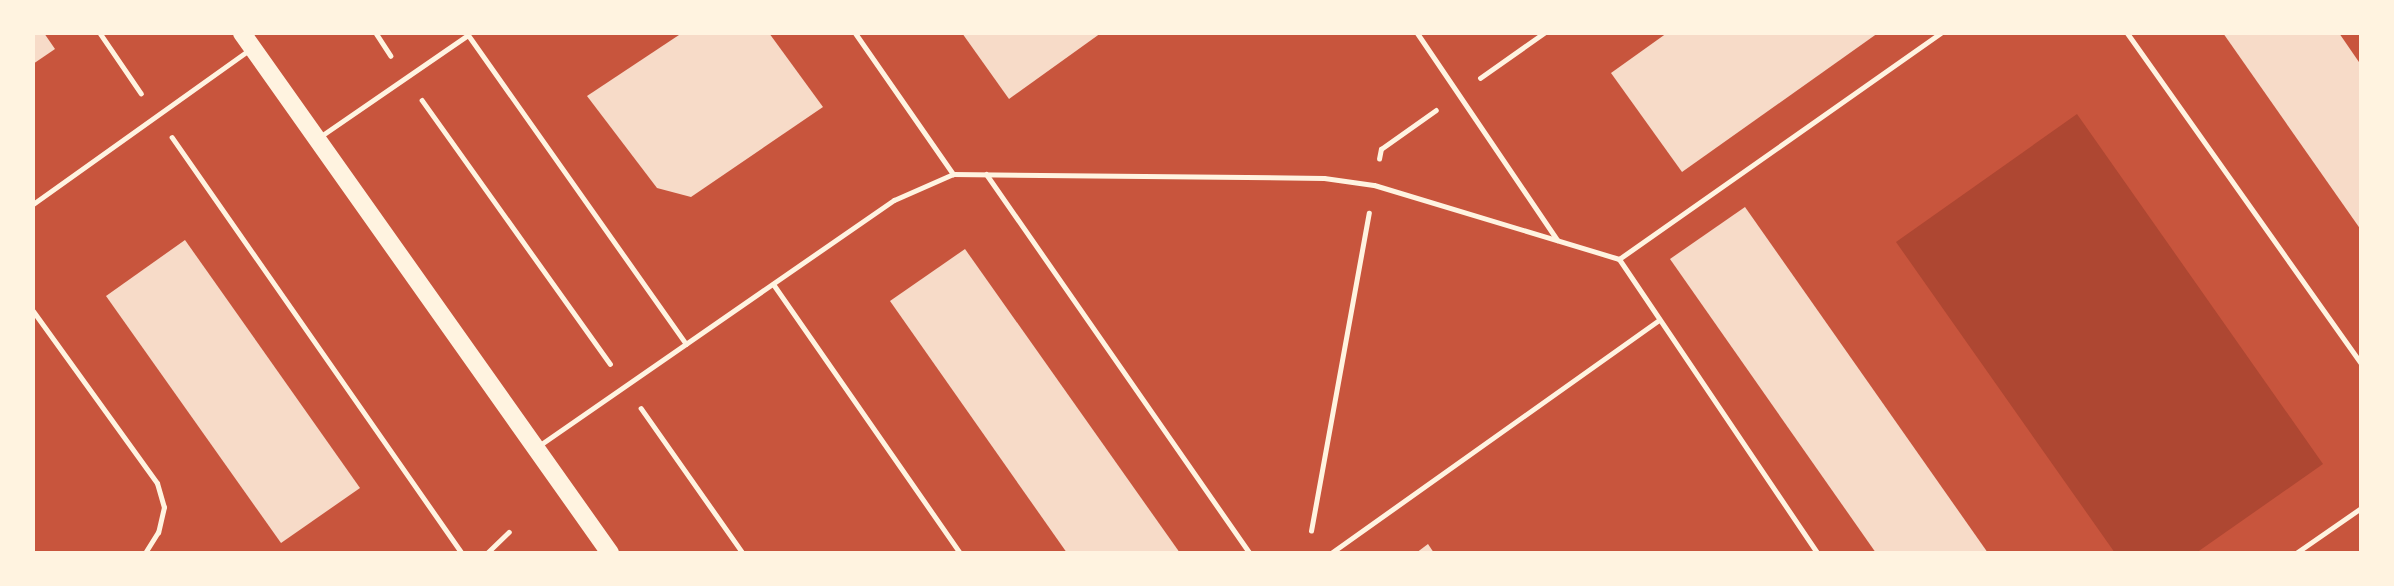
<!DOCTYPE html>
<style>
body{margin:0}
#map{position:relative;width:2394px;height:586px;overflow:hidden;background:#c8553d;font-family:Overpass,sans-serif}
div>[style]{position:absolute}
.green>*{inset:0;background:#ae4732}
.building>*{inset:0;background:#f7dbc8}
.path>*{height:4.5px;margin:-2.25px;padding:0 2.25px;transform-origin:2.25px;border-radius:2.25px;background:#fff3e0}
.service>*{height:5px;margin:-2.5px;padding:0 2.5px;transform-origin:2.5px;border-radius:2.5px;background:#fff3e0}
.primary>*{height:18px;margin:-9px;padding:0 9px;transform-origin:9px;border-radius:9px;background:#fff3e0}
span{translate:-50% -50%;white-space:nowrap;text-align:center;line-height:1.15;-webkit-text-stroke:5px #fff3e0;paint-order:stroke}
.frame{position:absolute;inset:0;border:35px solid #fff3e0;pointer-events:none}
</style>
<div id="map">
<div class="green">
<div style="clip-path:polygon(2077px 114px,2323px 464px,2196px 553px,2115px 553px,1896px 242px)"></div>
</div>
<div class="building">
<div style="clip-path:polygon(33px 33px,44px 33px,55px 49px,33px 64px)"></div>
<div style="clip-path:polygon(682px 33px,769px 33px,823px 107px,691px 197px,657px 188px,587px 96px)"></div>
<div style="clip-path:polygon(962px 33px,1101px 33px,1009px 99px)"></div>
<div style="clip-path:polygon(1667px 33px,1878px 33px,1682px 172px,1611px 73px)"></div>
<div style="clip-path:polygon(2223px 33px,2339px 33px,2361px 65px,2361px 230px)"></div>
<div style="clip-path:polygon(1745px 207px,1988px 553px,1876px 553px,1670px 259px)"></div>
<div style="clip-path:polygon(185px 240px,360px 488px,281px 543px,106px 296px)"></div>
<div style="clip-path:polygon(965px 249px,1180px 553px,1067px 553px,890px 301px)"></div>
<div style="clip-path:polygon(1428px 544px,1434px 553px,1416px 553px)"></div>
</div>
<div class="path">
<div style="left:100px;top:33px;width:73px;rotate:55.7deg"></div>
<div style="left:376px;top:33px;width:27px;rotate:57deg"></div>
<div style="left:1480px;top:78px;width:78px;rotate:-35.1deg"></div>
<div style="left:422px;top:100px;width:324px;rotate:54.5deg"></div>
<div style="left:172px;top:137px;width:507px;rotate:55.12deg"></div>
<div style="left:1379px;top:159px;width:10px;rotate:-79deg"></div>
<div style="left:1381px;top:149px;width:67px;rotate:-35.3deg"></div>
<div style="left:641px;top:408px;width:177px;rotate:54.9deg"></div>
<div style="left:1311px;top:531px;width:323px;rotate:-79.7deg"></div>
<div style="left:487px;top:553px;width:30px;rotate:-44deg"></div>
</div>
<div class="service">
<div style="left:855px;top:33px;width:172px;rotate:55.2deg"></div>
<div style="left:1417px;top:33px;width:250px;rotate:55.9deg"></div>
<div style="left:2127px;top:33px;width:405px;rotate:54.7deg"></div>
<div style="left:468px;top:35px;width:378px;rotate:54.8deg"></div>
<div style="left:321px;top:136px;width:178px;rotate:-34.5deg"></div>
<div style="left:986px;top:174px;width:461px;rotate:55.2deg"></div>
<div style="left:33px;top:204px;width:267px;rotate:-35.5deg"></div>
<div style="left:1619px;top:259px;width:393px;rotate:-35.1deg"></div>
<div style="left:773px;top:284px;width:328px;rotate:55.2deg"></div>
<div style="left:33px;top:311px;width:212px;rotate:54.2deg"></div>
<div style="left:157px;top:483px;width:25px;rotate:74deg"></div>
<div style="left:164px;top:507px;width:26px;rotate:103deg"></div>
<div style="left:158px;top:532px;width:25px;rotate:122deg"></div>
<div style="left:537px;top:447px;width:434px;rotate:-34.7deg"></div>
<div style="left:894px;top:200px;width:64px;rotate:-23.8deg"></div>
<div style="left:953px;top:174px;width:371px;rotate:0.6deg"></div>
<div style="left:1324px;top:178px;width:50px;rotate:8deg"></div>
<div style="left:1374px;top:185px;width:256px;rotate:16.8deg"></div>
<div style="left:1619px;top:259px;width:354px;rotate:56deg"></div>
<div style="left:1331px;top:553px;width:401px;rotate:-35.4deg"></div>
<div style="left:2296px;top:553px;width:79px;rotate:-34.7deg"></div>
</div>
<div class="primary">
<div style="left:242px;top:33px;width:637px;rotate:54.71deg"></div>
</div>
<div class="frame"></div>
</div>
